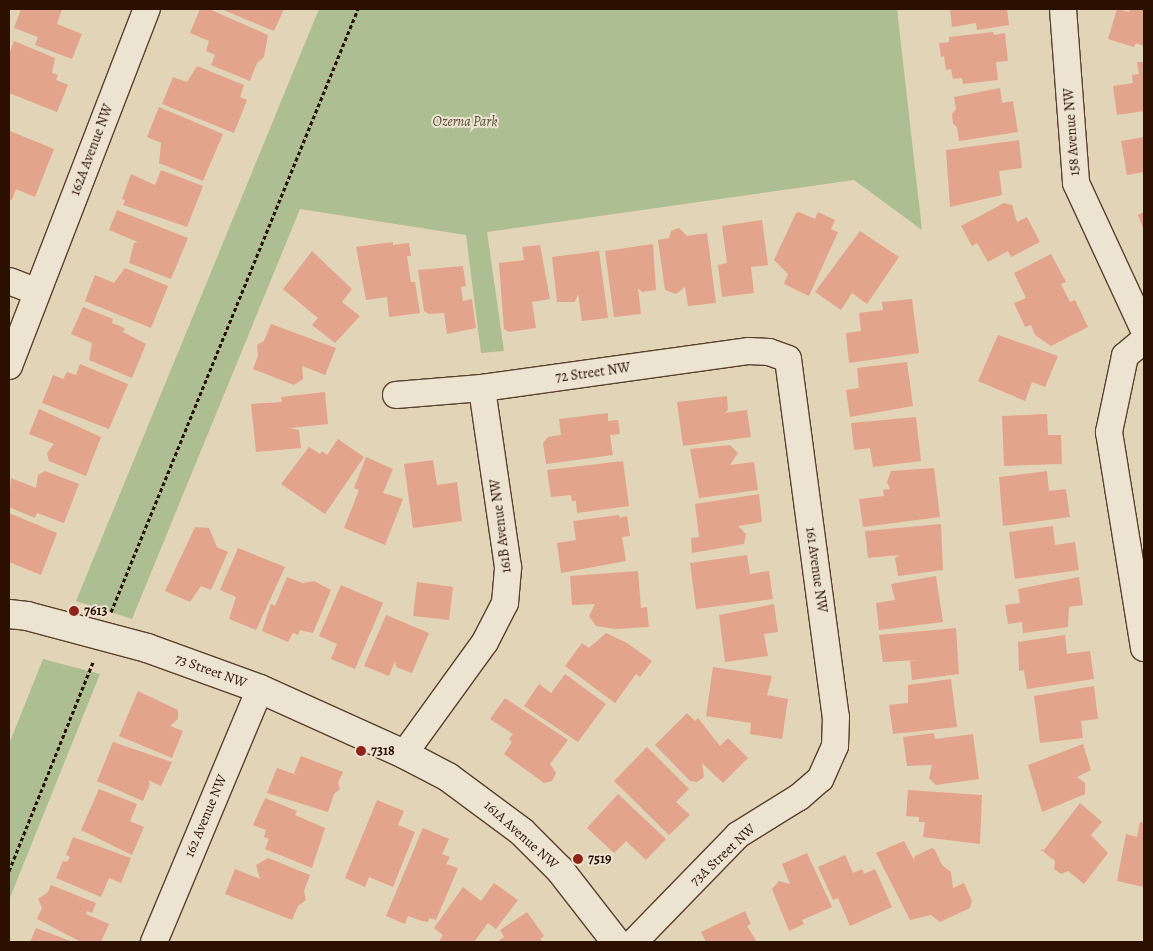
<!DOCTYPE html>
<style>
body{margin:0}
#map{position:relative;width:1153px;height:951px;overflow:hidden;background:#e2d4b6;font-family:Alegreya,serif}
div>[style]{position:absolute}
.green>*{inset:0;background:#adbe93}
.building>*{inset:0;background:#e3a48d}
.path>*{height:3px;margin-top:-1.5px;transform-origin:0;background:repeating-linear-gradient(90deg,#2b1000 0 4px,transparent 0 6.5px)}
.roads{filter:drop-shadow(1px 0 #59412e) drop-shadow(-1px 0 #59412e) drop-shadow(0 1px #59412e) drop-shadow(0 -1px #59412e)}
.street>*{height:26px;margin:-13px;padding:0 13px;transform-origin:13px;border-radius:13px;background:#ece3d0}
.secondary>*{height:28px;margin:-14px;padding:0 14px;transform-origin:14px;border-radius:14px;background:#ece3d0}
.dots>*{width:14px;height:14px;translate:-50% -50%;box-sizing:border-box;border:2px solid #ece3d0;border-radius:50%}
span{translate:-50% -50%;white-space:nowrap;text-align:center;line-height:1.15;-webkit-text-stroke:4px #ece3d0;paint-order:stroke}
.park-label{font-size:14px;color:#584d33;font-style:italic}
.street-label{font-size:14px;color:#2b1000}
.poi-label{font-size:14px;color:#2b1000;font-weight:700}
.left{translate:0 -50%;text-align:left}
.frame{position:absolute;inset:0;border:10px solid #2b1000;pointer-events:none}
</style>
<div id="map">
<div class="green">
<div style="clip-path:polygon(319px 9px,897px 9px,922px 230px,854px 180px,487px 232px,504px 351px,481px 353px,466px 235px,300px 209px,132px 619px,76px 601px)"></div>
<div style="clip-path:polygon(43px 659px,100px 674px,9px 900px,9px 744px)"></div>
</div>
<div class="building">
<div style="clip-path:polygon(21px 9px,62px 9px,57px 24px,82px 34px,72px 59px,35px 45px,38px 37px,14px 28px)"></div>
<div style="clip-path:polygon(200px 9px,209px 9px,268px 35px,264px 57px,257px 63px,250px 81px,211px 65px,215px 55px,206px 51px,209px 41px,190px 33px)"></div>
<div style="clip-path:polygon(221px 9px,284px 9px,274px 31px)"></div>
<div style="clip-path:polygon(950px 9px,1007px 9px,1009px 25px,977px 30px,976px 23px,952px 27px)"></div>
<div style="clip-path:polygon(1117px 9px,1129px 12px,1130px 9px,1144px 9px,1144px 46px,1136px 43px,1134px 47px,1108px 39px)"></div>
<div style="clip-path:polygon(993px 32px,994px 35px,1005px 33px,1008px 61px,996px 62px,998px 80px,963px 84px,962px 78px,953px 79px,951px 69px,946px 70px,944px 56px,941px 57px,939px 43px,949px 42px,949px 37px)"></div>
<div style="clip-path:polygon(14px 41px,55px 58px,52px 73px,58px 75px,56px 80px,68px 85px,57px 112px,9px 93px,9px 54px)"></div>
<div style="clip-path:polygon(1137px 62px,1144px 62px,1144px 111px,1117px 115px,1113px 86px,1133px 83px,1132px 75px,1139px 74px)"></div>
<div style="clip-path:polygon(197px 66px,244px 85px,240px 97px,247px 100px,234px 133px,162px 104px,173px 77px,187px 82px)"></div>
<div style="clip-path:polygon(1000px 88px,1002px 103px,1013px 101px,1018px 132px,959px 141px,957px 127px,953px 124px,952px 114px,956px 109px,954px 97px)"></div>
<div style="clip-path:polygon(159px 107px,223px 134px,203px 181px,159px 163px,161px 143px,147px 137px)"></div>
<div style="clip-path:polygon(10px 131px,54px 149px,35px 197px,16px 189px,12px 200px,9px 199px)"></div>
<div style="clip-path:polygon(1144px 137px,1144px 172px,1127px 175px,1121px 141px)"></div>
<div style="clip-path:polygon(1019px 140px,1022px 168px,999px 171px,1002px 195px,950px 207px,946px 150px)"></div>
<div style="clip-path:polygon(161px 170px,203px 186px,187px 227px,123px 205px,125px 200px,122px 199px,131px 174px,155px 185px)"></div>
<div style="clip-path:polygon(1004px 203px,1012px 205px,1017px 222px,1027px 217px,1040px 242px,1011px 257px,1008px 251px,988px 262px,977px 243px,972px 246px,961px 226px)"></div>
<div style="clip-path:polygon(117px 210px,188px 238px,171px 279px,129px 263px,134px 243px,138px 242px,109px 230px)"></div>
<div style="clip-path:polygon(799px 212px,815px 219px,818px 212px,835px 220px,831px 229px,838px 232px,809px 296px,784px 284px,788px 274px,774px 260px,796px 213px)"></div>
<div style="clip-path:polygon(1144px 212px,1144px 230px,1138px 215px)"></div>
<div style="clip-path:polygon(762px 220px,768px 265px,751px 267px,754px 293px,722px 297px,718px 265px,727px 263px,722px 226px)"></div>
<div style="clip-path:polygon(679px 228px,687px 236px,707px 233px,716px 303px,688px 306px,685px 287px,676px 294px,665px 290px,658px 240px,669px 238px,671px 231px)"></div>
<div style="clip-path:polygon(860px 231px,899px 257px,867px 304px,852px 293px,841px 310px,815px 292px)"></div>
<div style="clip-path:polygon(393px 242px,393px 245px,409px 243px,411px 256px,407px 256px,411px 282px,415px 282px,420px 313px,389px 317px,387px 297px,366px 300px,356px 247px)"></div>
<div style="clip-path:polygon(653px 244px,656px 290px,642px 292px,638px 288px,641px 314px,614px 317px,605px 251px)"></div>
<div style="clip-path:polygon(540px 245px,550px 299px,532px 302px,536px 328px,509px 332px,504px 329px,499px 263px,524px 260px,522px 247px)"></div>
<div style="clip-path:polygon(312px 251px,352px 289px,342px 302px,360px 316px,335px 343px,312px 325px,318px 318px,283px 289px)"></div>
<div style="clip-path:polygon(599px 251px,608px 318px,582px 321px,578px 294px,575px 302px,557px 302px,552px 257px)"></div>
<div style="clip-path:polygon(1051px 254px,1066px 282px,1061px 284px,1070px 302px,1075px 300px,1088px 327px,1051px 346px,1035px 335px,1031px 325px,1025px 327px,1014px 303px,1026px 298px,1014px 273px)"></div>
<div style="clip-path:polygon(463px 266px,466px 286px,461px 287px,463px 301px,472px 299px,476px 328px,447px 334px,444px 313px,429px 314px,424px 311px,418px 270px)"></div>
<div style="clip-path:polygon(125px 268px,168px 286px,151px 328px,85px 301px,95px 275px,114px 283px)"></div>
<div style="clip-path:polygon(912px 299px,919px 353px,849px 363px,846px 333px,861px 331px,859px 313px,883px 310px,882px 302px)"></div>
<div style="clip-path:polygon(83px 307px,113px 319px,112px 323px,125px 328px,123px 332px,146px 344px,132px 378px,89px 360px,92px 343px,71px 334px)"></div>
<div style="clip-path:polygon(271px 324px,336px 348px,325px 375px,302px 366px,303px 379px,294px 385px,253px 369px,258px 356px,257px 345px,264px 341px)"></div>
<div style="clip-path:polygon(998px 335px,1058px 356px,1045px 387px,1032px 382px,1025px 401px,978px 381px)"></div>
<div style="clip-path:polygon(907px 362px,913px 406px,850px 417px,846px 390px,859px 388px,857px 368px)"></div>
<div style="clip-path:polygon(80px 364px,128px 384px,109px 429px,42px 403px,53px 375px,63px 379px,67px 372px,76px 375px)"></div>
<div style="clip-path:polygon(325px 392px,328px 424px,290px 428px,299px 430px,301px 448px,256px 452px,251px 404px,282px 402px,281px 397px)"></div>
<div style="clip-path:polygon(727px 396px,728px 410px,725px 413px,747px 410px,751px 437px,683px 446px,677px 402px)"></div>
<div style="clip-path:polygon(39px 409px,101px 437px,86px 476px,49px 461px,47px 453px,54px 444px,29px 434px)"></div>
<div style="clip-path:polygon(608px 413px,608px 421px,618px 420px,620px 434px,610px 435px,613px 455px,546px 464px,543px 443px,548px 437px,561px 435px,559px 419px)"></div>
<div style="clip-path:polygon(1047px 414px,1048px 435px,1061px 435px,1062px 464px,1004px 466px,1002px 416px)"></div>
<div style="clip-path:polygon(916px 417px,921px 461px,873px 467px,870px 448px,854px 450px,851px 423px)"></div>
<div style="clip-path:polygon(338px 439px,364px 457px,325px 514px,281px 484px,309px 447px,320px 454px,322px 451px,327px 455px)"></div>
<div style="clip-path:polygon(730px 445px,738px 453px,730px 465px,754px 462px,758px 490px,699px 498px,690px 449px)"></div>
<div style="clip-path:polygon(366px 457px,393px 469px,383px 493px,403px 499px,385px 545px,344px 528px,359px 490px,354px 488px)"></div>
<div style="clip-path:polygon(433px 460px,437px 485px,457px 482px,462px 521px,413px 528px,404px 464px)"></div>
<div style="clip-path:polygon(623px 461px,629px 506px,577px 513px,576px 501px,572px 501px,571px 495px,551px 497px,547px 470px)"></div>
<div style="clip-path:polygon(934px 468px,940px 517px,863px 527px,859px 499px,884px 496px,883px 490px,890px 489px,887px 482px,891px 471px)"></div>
<div style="clip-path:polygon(45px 471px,79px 484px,64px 523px,37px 513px,35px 518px,9px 507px,11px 478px,36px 488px,38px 475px)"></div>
<div style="clip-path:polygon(1047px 471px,1049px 491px,1066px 489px,1070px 517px,1003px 526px,999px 477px)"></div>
<div style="clip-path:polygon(759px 494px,762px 522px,738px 526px,746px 534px,744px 544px,692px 553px,691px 538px,699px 537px,695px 504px)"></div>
<div style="clip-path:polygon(9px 513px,57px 533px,41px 575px,9px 562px)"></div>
<div style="clip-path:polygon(619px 515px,620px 518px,627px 516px,630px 536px,622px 537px,626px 561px,561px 573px,557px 543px,576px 540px,573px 521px)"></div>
<div style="clip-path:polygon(941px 524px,943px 570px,898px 576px,895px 558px,900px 555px,868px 558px,865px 531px)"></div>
<div style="clip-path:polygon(1053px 526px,1055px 545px,1075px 542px,1079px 570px,1015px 579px,1009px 532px)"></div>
<div style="clip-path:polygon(195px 527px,209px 528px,217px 547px,228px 552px,211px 590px,201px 586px,190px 602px,165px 591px)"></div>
<div style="clip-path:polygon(238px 548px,285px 567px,256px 630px,229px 619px,236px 597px,220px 590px)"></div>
<div style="clip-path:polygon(747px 555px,750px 574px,769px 571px,773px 599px,696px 609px,690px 563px)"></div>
<div style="clip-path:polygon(638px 571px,641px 608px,647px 607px,649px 627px,616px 629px,596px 626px,589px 616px,595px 604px,572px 605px,570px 576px)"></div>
<div style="clip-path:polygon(936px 576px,943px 622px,879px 630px,876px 603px,895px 600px,891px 584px)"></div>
<div style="clip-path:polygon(287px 577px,303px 583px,314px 581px,331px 590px,313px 633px,300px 630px,298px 635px,293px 633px,288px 642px,262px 631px,271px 604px,275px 606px)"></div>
<div style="clip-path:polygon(1079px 577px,1083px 605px,1069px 607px,1068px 627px,1023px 633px,1022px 622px,1008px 624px,1005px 605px,1020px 603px,1018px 589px)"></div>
<div style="clip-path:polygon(417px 582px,453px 587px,449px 620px,413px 616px)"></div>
<div style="clip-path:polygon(341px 585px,383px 603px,355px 669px,331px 659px,337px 644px,319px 636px)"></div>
<div style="clip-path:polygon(774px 604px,778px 632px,764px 634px,768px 656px,725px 662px,719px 615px)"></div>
<div style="clip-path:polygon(386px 615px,429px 633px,412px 673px,396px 667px,395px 661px,389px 676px,364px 666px)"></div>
<div style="clip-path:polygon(956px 628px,959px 674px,912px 680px,910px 661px,917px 660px,883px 662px,879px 635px)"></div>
<div style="clip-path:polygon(606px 633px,627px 643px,652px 661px,640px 677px,636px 674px,615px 703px,565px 666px,582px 643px,589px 648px)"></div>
<div style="clip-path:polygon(1065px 635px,1067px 654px,1090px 651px,1094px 679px,1027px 689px,1024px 670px,1019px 671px,1018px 642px)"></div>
<div style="clip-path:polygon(713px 667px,772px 676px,767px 695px,788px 699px,782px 739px,750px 734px,751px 723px,706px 716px)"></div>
<div style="clip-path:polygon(565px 674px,606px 704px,578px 742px,524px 706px,539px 684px,551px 693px)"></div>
<div style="clip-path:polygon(951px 679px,957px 727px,893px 734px,889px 705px,908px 703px,908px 685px)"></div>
<div style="clip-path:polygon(1094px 686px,1098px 719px,1081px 721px,1083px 738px,1040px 743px,1034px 696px)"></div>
<div style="clip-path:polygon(138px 691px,178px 710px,178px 719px,170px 726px,183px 731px,172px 758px,119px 736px)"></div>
<div style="clip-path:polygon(505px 698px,568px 740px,550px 764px,556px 773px,552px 781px,544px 783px,504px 754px,512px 742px,509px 739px,513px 734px,490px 719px)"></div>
<div style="clip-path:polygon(687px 713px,695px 721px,698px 718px,720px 746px,728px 738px,748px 758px,723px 783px,702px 763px,704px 777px,697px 782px,690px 781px,655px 745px)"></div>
<div style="clip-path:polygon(934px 733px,935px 739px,973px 734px,979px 779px,936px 785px,929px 778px,932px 765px,907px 766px,903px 737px)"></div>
<div style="clip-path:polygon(113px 742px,172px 762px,161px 786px,148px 780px,150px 784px,143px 801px,97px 781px)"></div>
<div style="clip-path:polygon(1083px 744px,1091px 770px,1077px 777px,1085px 783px,1085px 794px,1042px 812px,1028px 765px)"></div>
<div style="clip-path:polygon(647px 747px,689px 789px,676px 802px,690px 815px,669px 835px,614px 781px)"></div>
<div style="clip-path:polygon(301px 756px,343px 772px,338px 783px,340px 789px,334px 794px,328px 812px,267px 793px,277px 768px,297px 775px,294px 773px)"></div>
<div style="clip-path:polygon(99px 789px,137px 804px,130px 821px,144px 827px,132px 855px,81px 830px)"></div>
<div style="clip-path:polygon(908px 790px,982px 795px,980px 844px,923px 837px,925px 822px,919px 822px,919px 817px,906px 816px)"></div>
<div style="clip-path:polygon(618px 794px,666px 839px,646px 860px,626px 841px,614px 853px,587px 828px)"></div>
<div style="clip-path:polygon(265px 798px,297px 811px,295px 815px,325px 828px,312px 868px,265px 849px,269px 839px,264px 837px,266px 830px,253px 825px)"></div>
<div style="clip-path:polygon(377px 800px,404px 811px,398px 825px,415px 832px,393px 887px,369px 877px,365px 887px,345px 878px)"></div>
<div style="clip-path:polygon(1080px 803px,1102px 822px,1091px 835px,1108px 853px,1084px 884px,1068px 871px,1061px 874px,1054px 869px,1055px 861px,1040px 849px,1044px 850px)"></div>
<div style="clip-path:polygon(1140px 822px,1144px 823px,1144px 887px,1117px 881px,1126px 834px,1137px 837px)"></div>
<div style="clip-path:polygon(423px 828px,449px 839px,442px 854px,450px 857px,446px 864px,458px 868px,436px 920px,429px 918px,428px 922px,422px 921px,408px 916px,405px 924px,386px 916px)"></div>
<div style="clip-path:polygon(73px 837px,131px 858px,121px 883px,109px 878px,101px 897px,56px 878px,63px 861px,67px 862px,70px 857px,66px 855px)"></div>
<div style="clip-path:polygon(904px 841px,914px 860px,915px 856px,932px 848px,935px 850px,942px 865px,951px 872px,953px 888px,964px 883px,972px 901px,970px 908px,940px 922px,931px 915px,910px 920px,876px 853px)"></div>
<div style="clip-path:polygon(807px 853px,832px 907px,802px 920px,804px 924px,789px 931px,772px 889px,779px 881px,790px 884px,782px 864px)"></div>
<div style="clip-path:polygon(845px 855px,853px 873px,862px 869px,864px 874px,875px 869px,892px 907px,850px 926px,838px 898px,833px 900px,818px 867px)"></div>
<div style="clip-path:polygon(268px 858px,310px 875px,304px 891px,306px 900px,298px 906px,292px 920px,225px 894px,235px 869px,260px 879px,256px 865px)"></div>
<div style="clip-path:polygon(494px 883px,518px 900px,496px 929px,488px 923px,474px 942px,439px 942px,443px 935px,434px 928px,463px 887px,481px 901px)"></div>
<div style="clip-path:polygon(51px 885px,96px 903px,92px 913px,87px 911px,86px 914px,109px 924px,101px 942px,81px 942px,37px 919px,42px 908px,38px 899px,48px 892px)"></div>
<div style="clip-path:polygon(745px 911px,751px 924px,747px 926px,757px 942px,706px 942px,701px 932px)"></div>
<div style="clip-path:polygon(527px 912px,544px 936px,540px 939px,543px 942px,497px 942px,504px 937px,500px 930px)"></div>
<div style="clip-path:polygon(36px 928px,73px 942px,30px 942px)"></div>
</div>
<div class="path">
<div style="left:111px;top:612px;width:652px;rotate:-67.73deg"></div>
<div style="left:9px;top:871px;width:227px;rotate:-68.1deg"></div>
</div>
<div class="roads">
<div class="street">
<div style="left:1063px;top:9px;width:174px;rotate:85.7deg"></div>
<div style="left:1076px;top:183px;width:162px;rotate:65.2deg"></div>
<div style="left:9px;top:281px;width:30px;rotate:21deg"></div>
<div style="left:1144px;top:340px;width:25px;rotate:140deg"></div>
<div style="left:1125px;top:356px;width:78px;rotate:101.9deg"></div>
<div style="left:1109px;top:432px;width:219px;rotate:80.8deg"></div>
<div style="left:9px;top:366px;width:383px;rotate:-68.9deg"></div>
<div style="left:396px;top:395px;width:86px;rotate:-4.7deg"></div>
<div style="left:482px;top:388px;width:270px;rotate:-7.9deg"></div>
<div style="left:749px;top:351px;width:20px;rotate:3deg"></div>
<div style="left:769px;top:352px;width:20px;rotate:20deg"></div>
<div style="left:788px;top:359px;width:361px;rotate:82.4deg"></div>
<div style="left:836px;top:717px;width:29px;rotate:92deg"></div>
<div style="left:835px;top:746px;width:36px;rotate:114deg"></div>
<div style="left:820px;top:779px;width:28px;rotate:139deg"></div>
<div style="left:799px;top:797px;width:72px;rotate:148.1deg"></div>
<div style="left:738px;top:835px;width:149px;rotate:134.2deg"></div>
<div style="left:404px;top:754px;width:138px;rotate:-54.1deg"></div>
<div style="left:485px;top:642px;width:44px;rotate:-62.9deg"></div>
<div style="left:505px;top:603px;width:36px;rotate:-85deg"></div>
<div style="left:508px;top:567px;width:181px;rotate:-98.3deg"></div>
<div style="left:154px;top:942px;width:274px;rotate:-67.3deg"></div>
</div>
<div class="secondary">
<div style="left:9px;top:614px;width:18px;rotate:6deg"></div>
<div style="left:27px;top:616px;width:124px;rotate:14.9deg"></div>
<div style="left:147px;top:648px;width:120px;rotate:19.9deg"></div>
<div style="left:260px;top:689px;width:158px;rotate:24.3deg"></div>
<div style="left:404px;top:754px;width:50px;rotate:27.6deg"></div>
<div style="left:448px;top:777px;width:92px;rotate:36.6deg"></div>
<div style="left:522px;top:832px;width:54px;rotate:45deg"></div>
<div style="left:560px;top:870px;width:91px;rotate:52.1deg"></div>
</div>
</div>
<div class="dots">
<div style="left:74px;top:611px;background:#8f2418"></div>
<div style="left:361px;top:751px;background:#8f2418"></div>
<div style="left:578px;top:859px;background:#8f2418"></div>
</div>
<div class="park-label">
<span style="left:465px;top:122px">Ozerna Park</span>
</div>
<div class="street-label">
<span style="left:1072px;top:132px;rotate:-94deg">158 Avenue NW</span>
<span style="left:92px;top:150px;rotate:-69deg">162A Avenue NW</span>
<span style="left:593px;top:373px;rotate:-8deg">72 Street NW</span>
<span style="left:501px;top:526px;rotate:-97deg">161B Avenue NW</span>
<span style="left:816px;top:570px;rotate:82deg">161 Avenue NW</span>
<span style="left:211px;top:671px;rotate:20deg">73 Street NW</span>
<span style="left:206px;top:816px;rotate:-67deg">162 Avenue NW</span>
<span style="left:521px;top:835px;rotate:42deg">161A Avenue NW</span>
<span style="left:723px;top:855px;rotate:-43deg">73A Street NW</span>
</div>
<div class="poi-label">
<span class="left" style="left:84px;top:611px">7613</span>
<span class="left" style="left:371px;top:751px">7318</span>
<span class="left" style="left:588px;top:859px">7519</span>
</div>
<div class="frame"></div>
</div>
